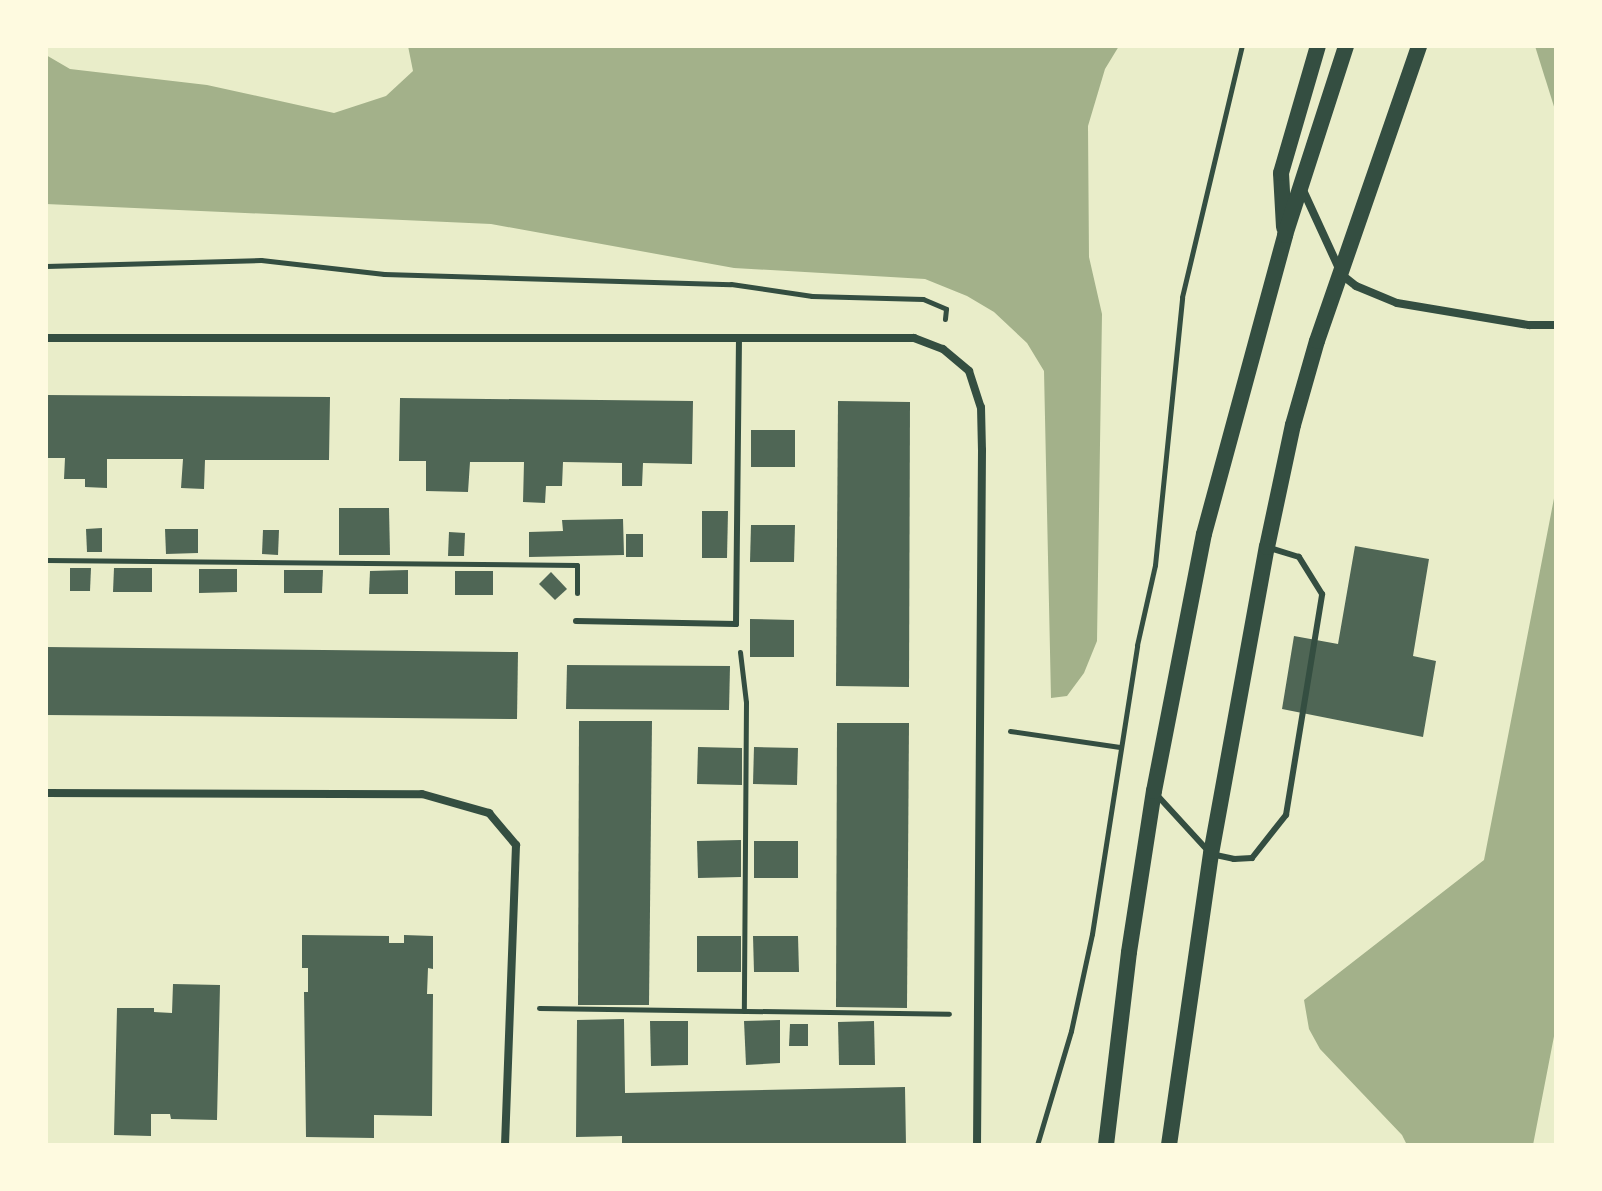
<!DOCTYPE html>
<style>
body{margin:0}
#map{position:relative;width:1602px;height:1191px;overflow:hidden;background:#e9edc9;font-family:Overpass,sans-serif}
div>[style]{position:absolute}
.water>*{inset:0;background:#a3b18a}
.building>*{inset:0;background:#4f6655}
.path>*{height:5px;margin:-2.5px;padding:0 2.5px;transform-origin:2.5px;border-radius:2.5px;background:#344e41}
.service>*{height:6px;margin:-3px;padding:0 3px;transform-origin:3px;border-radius:3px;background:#344e41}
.minor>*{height:8px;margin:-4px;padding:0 4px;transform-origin:4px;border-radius:4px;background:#344e41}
.secondary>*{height:16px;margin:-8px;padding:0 8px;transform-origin:8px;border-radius:8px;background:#344e41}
span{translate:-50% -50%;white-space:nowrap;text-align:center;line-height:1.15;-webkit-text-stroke:6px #fefae0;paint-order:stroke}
.frame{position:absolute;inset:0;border:48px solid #fefae0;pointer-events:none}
</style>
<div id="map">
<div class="water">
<div style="clip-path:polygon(408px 46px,1119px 46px,1105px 69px,1088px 126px,1089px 257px,1102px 314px,1097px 641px,1084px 673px,1067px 696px,1051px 698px,1044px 371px,1027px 343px,994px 312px,967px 296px,925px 279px,734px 268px,491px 224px,46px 204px,46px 55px,70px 69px,207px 85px,334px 113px,386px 96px,413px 71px)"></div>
<div style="clip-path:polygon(1535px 46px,1556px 46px,1556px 113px)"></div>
<div style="clip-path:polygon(1556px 488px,1556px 1026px,1533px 1145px,1407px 1145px,1402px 1135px,1320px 1049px,1309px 1029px,1304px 1000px,1484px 860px)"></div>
</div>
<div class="building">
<div style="clip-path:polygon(46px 395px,330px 397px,329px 460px,205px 460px,204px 489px,181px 488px,183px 459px,107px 459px,107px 488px,85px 487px,85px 479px,64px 479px,65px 458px,46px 458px)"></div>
<div style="clip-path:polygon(400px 398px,693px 401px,692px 464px,643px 463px,642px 486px,622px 486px,622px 463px,563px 462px,562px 486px,546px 486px,545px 503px,523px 502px,524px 462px,470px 462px,468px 492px,426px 491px,426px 461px,399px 461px)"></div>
<div style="clip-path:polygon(838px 401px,910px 402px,909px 687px,836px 686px)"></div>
<div style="clip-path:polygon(751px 430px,795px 430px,795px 467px,751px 467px)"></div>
<div style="clip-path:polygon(339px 508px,389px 508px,390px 555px,339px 555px)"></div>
<div style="clip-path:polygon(702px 511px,728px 511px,727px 558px,702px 558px)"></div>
<div style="clip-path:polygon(623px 519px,624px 555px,529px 557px,529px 532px,563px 531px,562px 520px)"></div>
<div style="clip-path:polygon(751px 525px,795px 525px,794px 562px,750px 562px)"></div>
<div style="clip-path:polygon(102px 528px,102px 552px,87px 552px,86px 529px)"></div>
<div style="clip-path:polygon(165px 529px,198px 529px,198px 553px,166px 554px)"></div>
<div style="clip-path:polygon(263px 530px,279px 530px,278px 555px,262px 554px)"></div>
<div style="clip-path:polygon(449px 532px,465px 533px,464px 556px,448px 556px)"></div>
<div style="clip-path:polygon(626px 534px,643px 534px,643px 557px,626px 557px)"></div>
<div style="clip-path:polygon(1355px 546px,1429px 559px,1413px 656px,1436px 661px,1423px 737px,1282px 709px,1294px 636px,1338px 644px)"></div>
<div style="clip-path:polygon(70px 568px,91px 568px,90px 591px,70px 591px)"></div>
<div style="clip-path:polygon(114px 568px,152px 568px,152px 592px,113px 592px)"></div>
<div style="clip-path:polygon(199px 569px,237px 569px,237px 592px,199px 593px)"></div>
<div style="clip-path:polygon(284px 570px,323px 570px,322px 593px,284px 593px)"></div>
<div style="clip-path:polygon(408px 570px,408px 594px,369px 594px,370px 571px)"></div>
<div style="clip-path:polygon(455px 571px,493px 571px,493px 595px,455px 595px)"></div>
<div style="clip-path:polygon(551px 572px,567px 589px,555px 600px,539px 584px)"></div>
<div style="clip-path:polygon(750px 619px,794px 620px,794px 657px,750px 657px)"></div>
<div style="clip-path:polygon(46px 647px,518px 652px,517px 719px,46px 715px)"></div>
<div style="clip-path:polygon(567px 665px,730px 666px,729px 710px,566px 709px)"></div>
<div style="clip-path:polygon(579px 721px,652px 721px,649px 1005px,578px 1005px)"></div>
<div style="clip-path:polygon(837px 723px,909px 723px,907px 1008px,836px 1007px)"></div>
<div style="clip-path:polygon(698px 747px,742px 748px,742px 785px,697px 784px)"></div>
<div style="clip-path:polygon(754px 747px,798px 748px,797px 785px,753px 784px)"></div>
<div style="clip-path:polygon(741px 840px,741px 877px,698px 878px,697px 841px)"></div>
<div style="clip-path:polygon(754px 841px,798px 841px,798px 878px,754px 878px)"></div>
<div style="clip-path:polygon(302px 935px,389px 936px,389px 943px,404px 943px,404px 935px,433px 936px,433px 969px,428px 968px,427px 994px,433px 994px,432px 1116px,374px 1115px,374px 1138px,306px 1137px,304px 992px,308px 992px,308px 968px,302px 968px)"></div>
<div style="clip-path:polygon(697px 936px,741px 936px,741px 972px,697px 972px)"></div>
<div style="clip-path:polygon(753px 936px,798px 936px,799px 972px,754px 972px)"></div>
<div style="clip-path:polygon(173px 984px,220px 985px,217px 1120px,171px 1119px,170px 1114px,151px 1114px,151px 1136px,114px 1135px,117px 1008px,154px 1008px,154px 1012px,172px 1013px)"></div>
<div style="clip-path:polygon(624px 1019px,625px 1093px,905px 1087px,906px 1145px,622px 1145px,622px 1136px,576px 1137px,577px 1020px)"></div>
<div style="clip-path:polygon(780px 1020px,780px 1063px,746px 1065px,744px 1021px)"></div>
<div style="clip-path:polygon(650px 1021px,688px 1021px,688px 1065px,651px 1066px)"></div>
<div style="clip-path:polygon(874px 1021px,875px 1065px,839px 1065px,838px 1022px)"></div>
<div style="clip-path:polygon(790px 1024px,808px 1024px,808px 1046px,789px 1046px)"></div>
</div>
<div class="path">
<div style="left:46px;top:266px;width:215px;rotate:-1.6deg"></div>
<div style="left:261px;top:260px;width:124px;rotate:6.5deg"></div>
<div style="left:384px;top:274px;width:347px;rotate:1.7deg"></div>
<div style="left:731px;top:284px;width:82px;rotate:8.4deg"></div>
<div style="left:812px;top:296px;width:111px;rotate:1.5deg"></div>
<div style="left:923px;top:299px;width:25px;rotate:23deg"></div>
<div style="left:946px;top:309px;width:10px;rotate:96deg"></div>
<div style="left:46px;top:560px;width:531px;rotate:0.54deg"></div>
<div style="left:577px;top:565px;width:28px;rotate:90deg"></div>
<div style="left:740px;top:652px;width:50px;rotate:83.2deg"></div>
<div style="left:746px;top:702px;width:309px;rotate:90.4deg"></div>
<div style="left:1010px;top:731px;width:111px;rotate:8.3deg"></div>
<div style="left:539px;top:1008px;width:410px;rotate:0.8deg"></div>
<div style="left:1037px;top:1145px;width:119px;rotate:-73.4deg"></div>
<div style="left:1071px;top:1031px;width:99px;rotate:-77.8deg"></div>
<div style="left:1092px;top:934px;width:292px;rotate:-81.1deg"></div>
<div style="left:1137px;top:645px;width:82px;rotate:-77.3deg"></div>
<div style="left:1155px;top:565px;width:269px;rotate:-84.2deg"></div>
<div style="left:1182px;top:297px;width:258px;rotate:-76.6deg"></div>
</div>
<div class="service">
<div style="left:576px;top:621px;width:160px;rotate:1.1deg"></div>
<div style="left:736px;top:624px;width:286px;rotate:-89.4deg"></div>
<div style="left:1156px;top:794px;width:81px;rotate:47.5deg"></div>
<div style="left:1211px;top:854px;width:24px;rotate:12deg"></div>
<div style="left:1234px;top:859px;width:18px;rotate:-3deg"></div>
<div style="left:1252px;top:858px;width:55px;rotate:-51.7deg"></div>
<div style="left:1286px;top:815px;width:224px;rotate:-80.7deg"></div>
<div style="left:1322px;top:594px;width:44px;rotate:-121.9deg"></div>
<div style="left:1299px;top:557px;width:30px;rotate:-163deg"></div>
</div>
<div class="minor">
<div style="left:1302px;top:188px;width:96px;rotate:65.3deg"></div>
<div style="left:1342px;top:275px;width:18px;rotate:38deg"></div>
<div style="left:1356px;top:286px;width:44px;rotate:22.5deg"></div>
<div style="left:1397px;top:303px;width:134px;rotate:9.5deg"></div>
<div style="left:1529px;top:325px;width:27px"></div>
<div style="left:46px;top:338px;width:868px"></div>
<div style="left:914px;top:338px;width:31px;rotate:21deg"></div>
<div style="left:943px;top:349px;width:34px;rotate:40deg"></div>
<div style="left:969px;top:371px;width:38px;rotate:72deg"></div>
<div style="left:981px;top:407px;width:43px;rotate:88.7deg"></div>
<div style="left:982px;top:450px;width:695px;rotate:90.41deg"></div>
<div style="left:46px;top:793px;width:376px;rotate:0.2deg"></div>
<div style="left:422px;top:794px;width:70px;rotate:15.8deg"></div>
<div style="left:489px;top:813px;width:42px;rotate:49.8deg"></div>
<div style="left:516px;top:845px;width:300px;rotate:92.1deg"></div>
</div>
<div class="secondary">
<div style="left:1284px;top:227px;width:54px;rotate:-93.2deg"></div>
<div style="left:1281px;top:173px;width:132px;rotate:-73.8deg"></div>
<div style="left:1106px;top:1145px;width:194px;rotate:-83.2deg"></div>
<div style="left:1129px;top:952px;width:163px;rotate:-81.2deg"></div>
<div style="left:1154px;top:791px;width:262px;rotate:-79deg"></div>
<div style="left:1204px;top:534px;width:310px;rotate:-74.8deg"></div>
<div style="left:1285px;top:235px;width:199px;rotate:-72.1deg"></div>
<div style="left:1169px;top:1145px;width:294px;rotate:-81.8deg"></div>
<div style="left:1211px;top:854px;width:312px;rotate:-79.7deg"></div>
<div style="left:1267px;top:547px;width:125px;rotate:-78deg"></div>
<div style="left:1293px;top:425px;width:87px;rotate:-74.1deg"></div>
<div style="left:1317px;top:341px;width:312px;rotate:-70.9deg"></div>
</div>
<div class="frame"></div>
</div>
